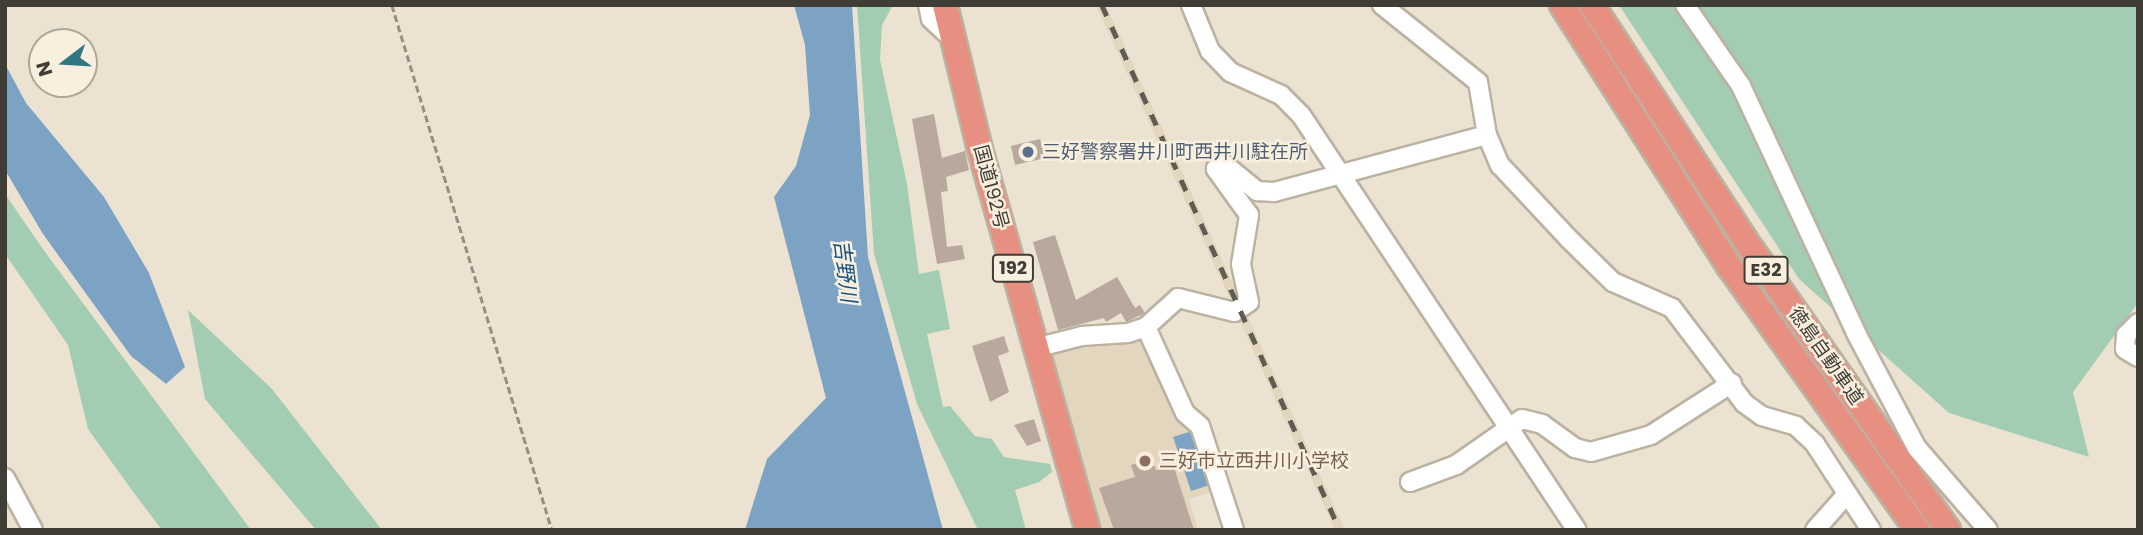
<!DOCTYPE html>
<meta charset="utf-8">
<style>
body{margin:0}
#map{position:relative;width:2143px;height:535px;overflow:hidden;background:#ebe2d1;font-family:Poppins,"Noto Sans JP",sans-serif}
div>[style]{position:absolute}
.built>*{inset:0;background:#e3d6bf}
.green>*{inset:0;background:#a3cdb3}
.water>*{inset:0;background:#7ca2c4}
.building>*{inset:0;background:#b9a89e}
.path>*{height:2.5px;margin-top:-1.25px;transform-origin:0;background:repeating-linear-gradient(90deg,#958e83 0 7px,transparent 0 10.5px)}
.roads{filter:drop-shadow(2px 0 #bbb2a2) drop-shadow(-2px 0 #bbb2a2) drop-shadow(0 2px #bbb2a2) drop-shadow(0 -2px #bbb2a2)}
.minor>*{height:18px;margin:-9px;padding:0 9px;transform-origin:9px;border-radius:9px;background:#fff}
.highway>*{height:24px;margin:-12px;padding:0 12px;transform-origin:12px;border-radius:12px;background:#e78f81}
.rail>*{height:4.5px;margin-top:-2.25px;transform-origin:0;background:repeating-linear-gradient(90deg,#605b53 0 12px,transparent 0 24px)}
.dots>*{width:19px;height:19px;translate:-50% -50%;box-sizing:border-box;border:4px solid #f8efde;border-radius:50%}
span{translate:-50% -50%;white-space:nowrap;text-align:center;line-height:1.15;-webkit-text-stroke:5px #f8efde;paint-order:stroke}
.shield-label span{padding:2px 5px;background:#f8efde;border:2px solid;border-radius:5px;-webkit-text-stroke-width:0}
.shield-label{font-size:18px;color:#403c36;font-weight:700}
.service-label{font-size:19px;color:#4e5e75}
.left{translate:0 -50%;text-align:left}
.street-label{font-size:19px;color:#403c36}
.education-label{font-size:19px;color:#785e54}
.water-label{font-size:21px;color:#16527f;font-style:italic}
.frame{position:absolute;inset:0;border:7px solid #403c36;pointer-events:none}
.north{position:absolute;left:28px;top:28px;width:70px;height:70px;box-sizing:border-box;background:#f8efde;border:2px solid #aea79b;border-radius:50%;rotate:253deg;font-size:19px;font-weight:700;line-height:28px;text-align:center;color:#403c36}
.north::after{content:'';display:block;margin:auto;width:24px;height:32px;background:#307782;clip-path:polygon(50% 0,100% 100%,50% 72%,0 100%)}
</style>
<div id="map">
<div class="built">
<div style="clip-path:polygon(1096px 5px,1106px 5px,1345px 530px,1335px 530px)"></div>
<div style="clip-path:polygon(1146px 337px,1198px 431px,1218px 490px,1189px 499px,1198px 530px,1103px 530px,1050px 351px,1087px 341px)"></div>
</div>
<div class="green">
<div style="clip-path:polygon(857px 5px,893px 5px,882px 25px,880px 60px,907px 184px,919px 274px,939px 270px,950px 329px,927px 334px,943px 407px,950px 406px,975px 436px,992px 439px,1004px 457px,1050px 464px,1052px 472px,1039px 482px,1015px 490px,1026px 530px,978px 530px,917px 404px,874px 254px)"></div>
<div style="clip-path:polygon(1619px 5px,2138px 5px,2138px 303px,2073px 392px,2089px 457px,1949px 413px,1799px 279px)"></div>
<div style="clip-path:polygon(5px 194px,45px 252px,251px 530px,162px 530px,131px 489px,88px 429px,68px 345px,5px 254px)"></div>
<div style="clip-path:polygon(188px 310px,272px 389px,382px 530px,316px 530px,205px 399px)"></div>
</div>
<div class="water">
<div style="clip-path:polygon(794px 5px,852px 5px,868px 257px,943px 530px,745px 530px,767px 459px,826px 398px,774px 197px,796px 166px,810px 115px,805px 45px)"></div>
<div style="clip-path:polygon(5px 64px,26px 103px,104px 197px,149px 273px,185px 367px,166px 384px,131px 356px,43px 234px,5px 170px)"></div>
<div style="clip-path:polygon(1195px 430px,1213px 484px,1191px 491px,1173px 437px)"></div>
</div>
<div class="building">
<div style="clip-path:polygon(934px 114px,942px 158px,965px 151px,969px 170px,946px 177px,948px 191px,941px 192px,947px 247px,962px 245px,965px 259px,937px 264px,912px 119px)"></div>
<div style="clip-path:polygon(1040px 139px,1045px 158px,1015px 165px,1011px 146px)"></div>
<div style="clip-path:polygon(1055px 235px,1076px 300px,1117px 277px,1135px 308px,1140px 305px,1145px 313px,1126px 322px,1121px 313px,1106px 322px,1104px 318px,1058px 330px,1033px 242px)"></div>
<div style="clip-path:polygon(1004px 336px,1009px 352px,998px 356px,1009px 392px,990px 402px,972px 346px)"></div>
<div style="clip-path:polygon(1034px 419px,1041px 441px,1027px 446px,1014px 425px)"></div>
<div style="clip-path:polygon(1145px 461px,1147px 468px,1154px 465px,1156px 470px,1173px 464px,1194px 530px,1114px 530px,1099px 488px,1135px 477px,1131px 465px)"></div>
</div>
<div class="path">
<div style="left:392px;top:5px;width:549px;rotate:73.05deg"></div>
</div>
<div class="roads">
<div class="minor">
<div style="left:928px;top:5px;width:14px;rotate:78deg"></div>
<div style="left:931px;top:19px;width:26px;rotate:43deg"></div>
<div style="left:1191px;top:5px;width:50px;rotate:67.6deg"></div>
<div style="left:1210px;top:51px;width:29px;rotate:46deg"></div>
<div style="left:1230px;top:72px;width:56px;rotate:24.3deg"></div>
<div style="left:1281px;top:95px;width:28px;rotate:45deg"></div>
<div style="left:1301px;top:115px;width:498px;rotate:56.4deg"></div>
<div style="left:1382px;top:5px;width:123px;rotate:38.7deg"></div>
<div style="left:1478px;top:82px;width:54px;rotate:80.4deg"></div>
<div style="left:1487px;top:135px;width:33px;rotate:67deg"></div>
<div style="left:1500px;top:165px;width:100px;rotate:47deg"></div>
<div style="left:1568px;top:238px;width:63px;rotate:44.4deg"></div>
<div style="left:1613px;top:282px;width:64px;rotate:23.8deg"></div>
<div style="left:1672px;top:308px;width:119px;rotate:52.8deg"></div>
<div style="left:1744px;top:403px;width:22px;rotate:36deg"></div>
<div style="left:1762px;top:416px;width:35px;rotate:16deg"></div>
<div style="left:1796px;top:426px;width:26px;rotate:43deg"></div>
<div style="left:1815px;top:444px;width:103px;rotate:56.9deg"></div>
<div style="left:1685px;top:5px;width:98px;rotate:55.3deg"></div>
<div style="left:1741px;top:86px;width:272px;rotate:65deg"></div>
<div style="left:1856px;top:333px;width:130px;rotate:62.1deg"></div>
<div style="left:1917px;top:448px;width:108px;rotate:49.1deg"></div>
<div style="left:2138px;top:323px;width:17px;rotate:135deg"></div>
<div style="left:2126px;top:335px;width:14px;rotate:94deg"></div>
<div style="left:2125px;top:349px;width:15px;rotate:32deg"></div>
<div style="left:1146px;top:327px;width:94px;rotate:65.6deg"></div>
<div style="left:1185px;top:413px;width:20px;rotate:41deg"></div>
<div style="left:1200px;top:426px;width:109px;rotate:71.9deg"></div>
<div style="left:1035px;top:348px;width:49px;rotate:-14.3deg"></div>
<div style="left:1082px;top:336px;width:46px;rotate:-3.7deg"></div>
<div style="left:1128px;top:333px;width:19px;rotate:-18deg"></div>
<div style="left:1146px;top:327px;width:43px;rotate:-42.2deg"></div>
<div style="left:1178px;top:298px;width:58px;rotate:14deg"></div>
<div style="left:1234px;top:312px;width:18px;rotate:-34deg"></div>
<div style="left:1249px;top:302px;width:39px;rotate:-102deg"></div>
<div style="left:1241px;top:264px;width:50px;rotate:-80.7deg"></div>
<div style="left:1249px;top:215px;width:57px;rotate:-125.7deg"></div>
<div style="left:1216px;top:169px;width:9px;rotate:-32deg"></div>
<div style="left:1224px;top:164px;width:43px;rotate:39.3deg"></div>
<div style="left:1257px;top:191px;width:17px;rotate:3deg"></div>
<div style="left:1274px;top:192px;width:220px;rotate:-15deg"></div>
<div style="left:5px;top:478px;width:59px;rotate:61.7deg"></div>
<div style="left:1410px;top:482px;width:49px;rotate:-20.3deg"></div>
<div style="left:1456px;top:465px;width:80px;rotate:-34.9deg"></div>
<div style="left:1522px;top:419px;width:21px;rotate:14deg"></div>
<div style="left:1542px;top:424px;width:41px;rotate:36deg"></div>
<div style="left:1575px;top:448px;width:16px;rotate:14deg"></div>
<div style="left:1591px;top:452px;width:62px;rotate:-15.8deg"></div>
<div style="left:1651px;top:435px;width:96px;rotate:-32.7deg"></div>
<div style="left:1815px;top:530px;width:48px;rotate:-48.4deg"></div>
</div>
<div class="highway">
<div style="left:945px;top:5px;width:145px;rotate:76.4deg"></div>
<div style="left:979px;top:146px;width:399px;rotate:74.2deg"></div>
<div style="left:1562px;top:5px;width:310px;rotate:57.4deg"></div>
<div style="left:1729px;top:266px;width:324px;rotate:54.5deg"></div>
<div style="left:1592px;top:5px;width:293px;rotate:56.9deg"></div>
<div style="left:1752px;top:250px;width:342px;rotate:55deg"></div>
</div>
</div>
<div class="rail">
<div style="left:1102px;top:5px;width:576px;rotate:65.61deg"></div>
</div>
<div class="dots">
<div style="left:1028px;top:152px;background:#5c6f8a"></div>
<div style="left:1145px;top:461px;background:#8d6e63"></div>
</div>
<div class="shield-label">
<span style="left:1013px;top:268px">192</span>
<span style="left:1766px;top:270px">E32</span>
</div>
<div class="service-label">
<span class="left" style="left:1042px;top:152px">三好警察署井川町西井川駐在所</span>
</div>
<div class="street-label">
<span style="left:991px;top:187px;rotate:75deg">国道192号</span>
<span style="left:1826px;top:356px;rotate:55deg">徳島自動車道</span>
</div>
<div class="education-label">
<span class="left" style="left:1159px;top:461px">三好市立西井川小学校</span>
</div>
<div class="water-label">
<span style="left:845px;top:271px;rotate:83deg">吉野川</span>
</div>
<div class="frame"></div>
<div class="north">N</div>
</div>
